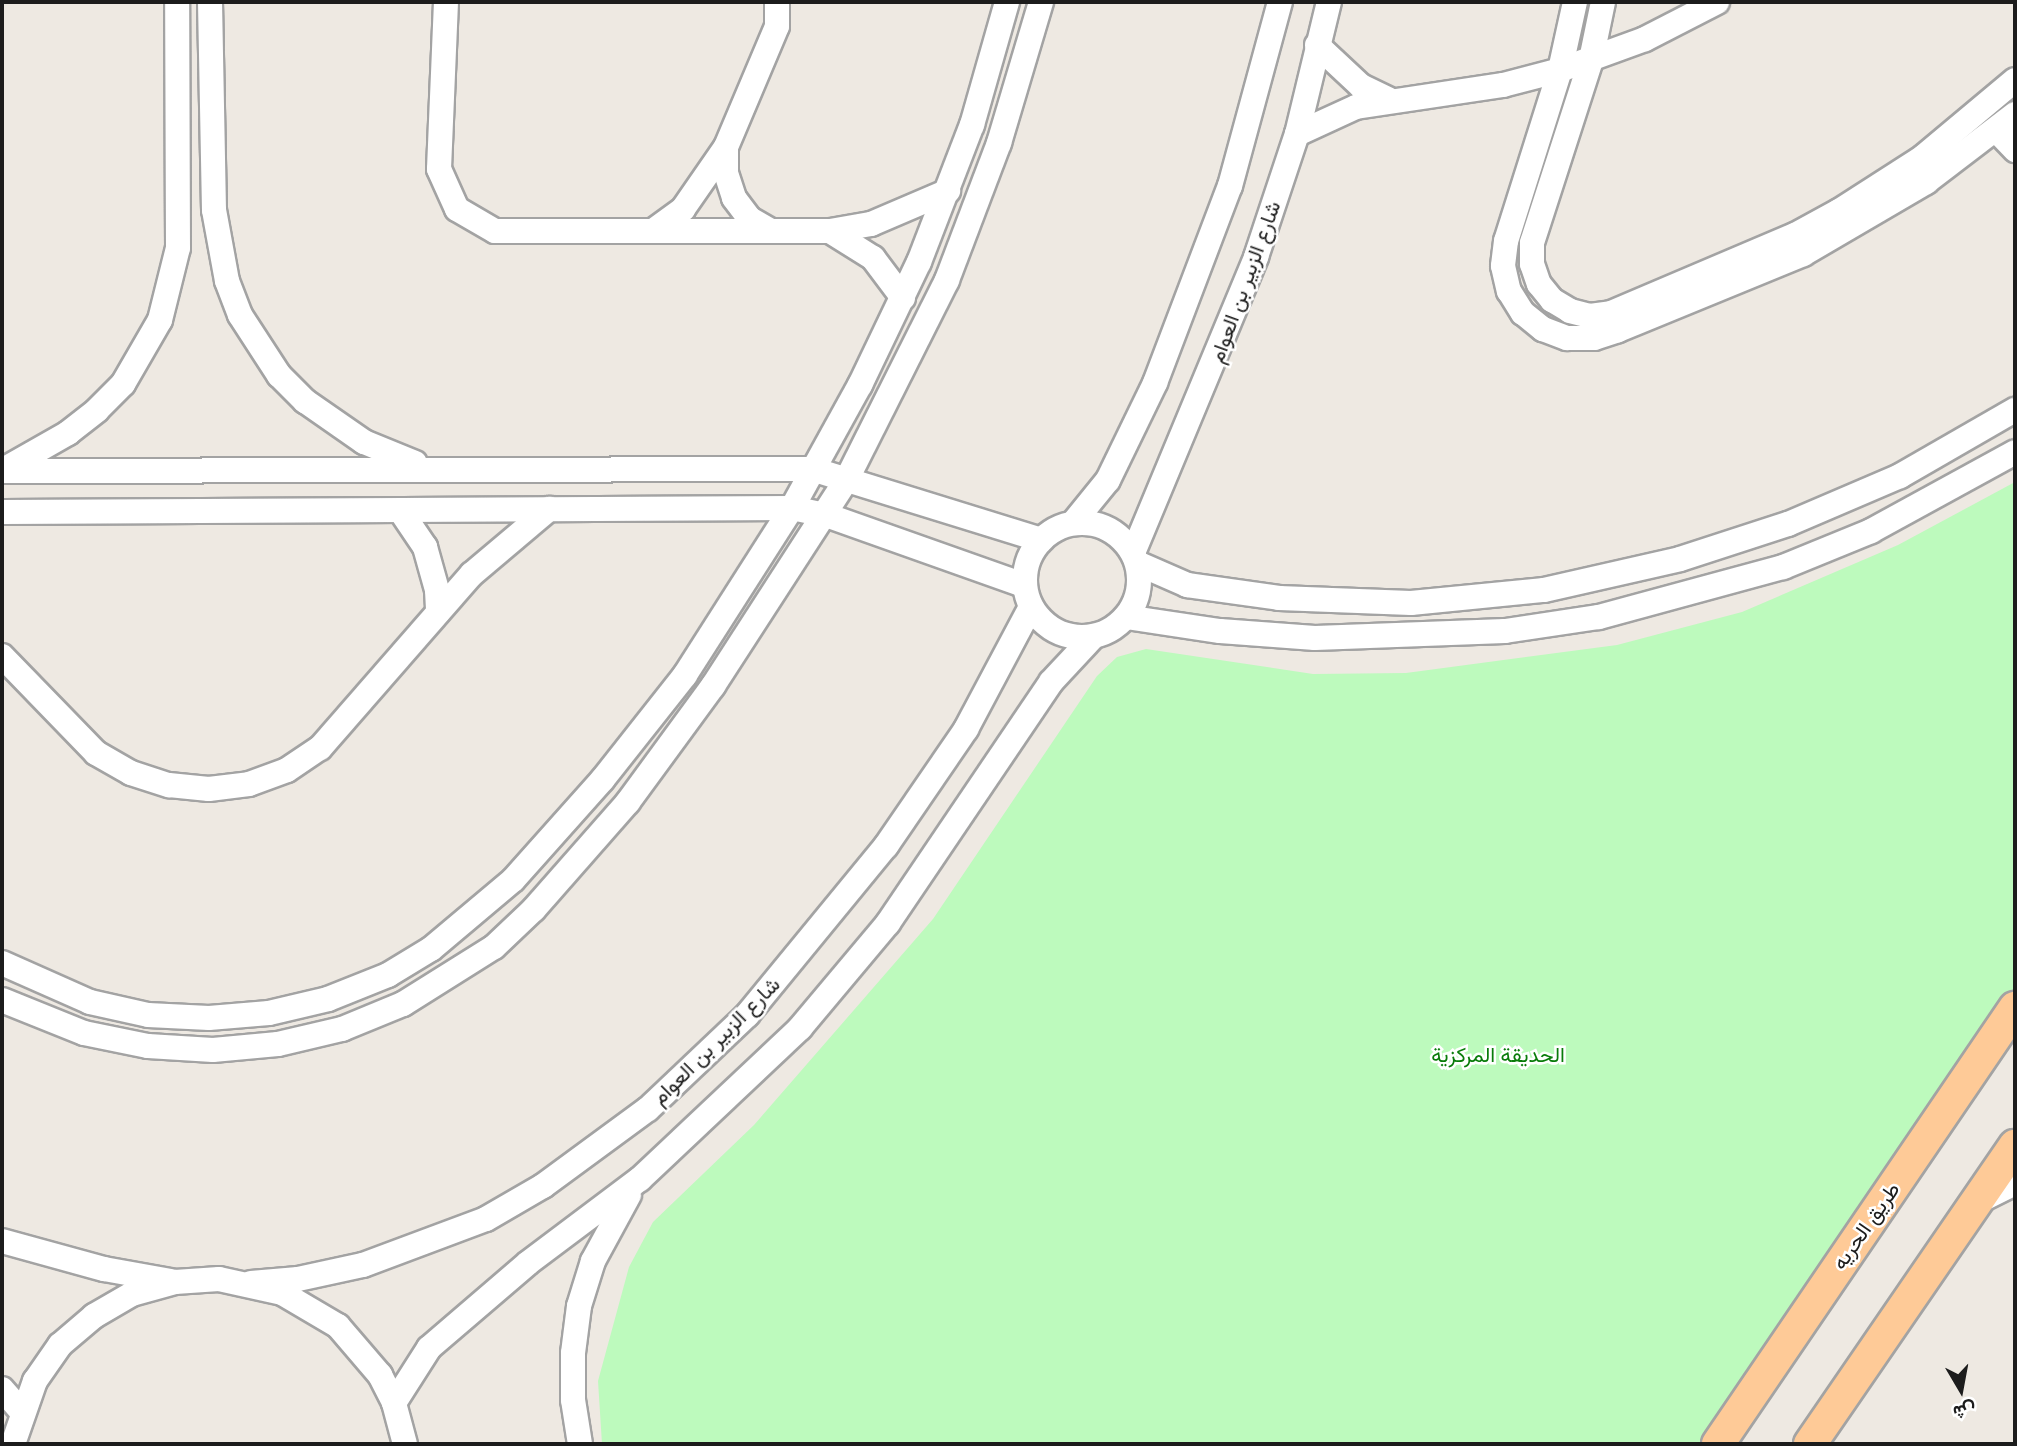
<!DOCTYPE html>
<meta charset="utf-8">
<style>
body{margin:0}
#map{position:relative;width:2017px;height:1446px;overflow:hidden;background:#eee9e2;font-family:"Nunito Sans",Vazirmatn,sans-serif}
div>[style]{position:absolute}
.park>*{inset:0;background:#bdfabd}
.roads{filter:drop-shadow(2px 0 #a3a3a3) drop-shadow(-2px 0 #a3a3a3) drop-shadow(0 2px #a3a3a3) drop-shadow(0 -2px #a3a3a3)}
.minor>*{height:24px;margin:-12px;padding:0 12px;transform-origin:12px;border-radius:12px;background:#fff}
.minor>.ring{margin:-12px;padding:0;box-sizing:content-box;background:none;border:24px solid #fff;border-radius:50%}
.major>*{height:32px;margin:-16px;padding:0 16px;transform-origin:16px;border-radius:16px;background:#feca97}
span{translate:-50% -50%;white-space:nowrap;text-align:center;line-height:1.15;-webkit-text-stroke:5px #fff;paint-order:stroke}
.street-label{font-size:21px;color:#1c1c1c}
.park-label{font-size:21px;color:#097c0a}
.frame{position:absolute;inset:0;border:4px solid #1c1c1c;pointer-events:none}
.north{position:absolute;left:1926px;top:1355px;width:70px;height:70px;-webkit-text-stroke:5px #fff;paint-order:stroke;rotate:170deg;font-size:19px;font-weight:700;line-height:28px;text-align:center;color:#1c1c1c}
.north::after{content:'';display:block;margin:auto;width:24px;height:32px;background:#1c1c1c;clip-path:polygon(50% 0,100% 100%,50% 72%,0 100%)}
</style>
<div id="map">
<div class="park">
<div style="clip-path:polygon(2015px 482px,2015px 993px,1706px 1444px,602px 1444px,598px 1381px,629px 1267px,653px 1222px,754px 1125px,933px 919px,1097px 676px,1117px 657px,1146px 649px,1313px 674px,1406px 673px,1617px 645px,1742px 612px,1898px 545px)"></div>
</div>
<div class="roads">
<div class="minor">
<div style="left:210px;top:2px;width:208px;rotate:88.9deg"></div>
<div style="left:214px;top:210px;width:72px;rotate:79.6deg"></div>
<div style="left:227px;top:281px;width:36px;rotate:69deg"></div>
<div style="left:240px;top:315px;width:72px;rotate:57deg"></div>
<div style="left:279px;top:375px;width:37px;rotate:45deg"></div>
<div style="left:305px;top:401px;width:72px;rotate:34.8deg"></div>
<div style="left:364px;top:442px;width:55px;rotate:22.4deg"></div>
<div style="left:446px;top:2px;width:167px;rotate:92.4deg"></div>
<div style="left:439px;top:169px;width:44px;rotate:65.8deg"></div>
<div style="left:457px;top:209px;width:44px;rotate:30.1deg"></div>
<div style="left:495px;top:231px;width:335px"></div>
<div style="left:830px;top:231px;width:42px;rotate:-9.7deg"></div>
<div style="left:871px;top:224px;width:84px;rotate:-23.2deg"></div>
<div style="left:1575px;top:2px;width:70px;rotate:102.4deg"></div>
<div style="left:1560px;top:70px;width:179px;rotate:107.5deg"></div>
<div style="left:1506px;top:241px;width:25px;rotate:97deg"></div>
<div style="left:1503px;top:266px;width:26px;rotate:77deg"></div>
<div style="left:1509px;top:291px;width:26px;rotate:58deg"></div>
<div style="left:1523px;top:313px;width:26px;rotate:39deg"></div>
<div style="left:1543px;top:329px;width:26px;rotate:21deg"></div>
<div style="left:1567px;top:338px;width:27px"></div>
<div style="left:1594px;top:338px;width:25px;rotate:-18deg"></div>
<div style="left:1618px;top:330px;width:200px;rotate:-22.3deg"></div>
<div style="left:1803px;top:254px;width:143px;rotate:-30.3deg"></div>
<div style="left:1926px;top:182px;width:112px;rotate:-37.4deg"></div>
<div style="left:1603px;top:2px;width:59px;rotate:101.7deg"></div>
<div style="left:1591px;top:60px;width:192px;rotate:107.9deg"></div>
<div style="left:1532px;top:243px;width:21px;rotate:90deg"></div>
<div style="left:1532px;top:264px;width:21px;rotate:71deg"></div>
<div style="left:1539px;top:284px;width:21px;rotate:51deg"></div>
<div style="left:1552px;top:300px;width:21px;rotate:31deg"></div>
<div style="left:1570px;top:311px;width:21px;rotate:14deg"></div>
<div style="left:1590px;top:316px;width:21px;rotate:-8deg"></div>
<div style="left:1611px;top:313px;width:200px;rotate:-23deg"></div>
<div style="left:1795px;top:235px;width:50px;rotate:-28.6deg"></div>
<div style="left:1839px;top:211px;width:100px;rotate:-32.7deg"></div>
<div style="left:1923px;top:157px;width:120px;rotate:-39.9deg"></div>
<div style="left:1317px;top:45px;width:60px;rotate:43deg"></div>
<div style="left:1361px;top:86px;width:30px;rotate:26deg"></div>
<div style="left:1996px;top:130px;width:28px;rotate:46deg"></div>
<div style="left:1297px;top:134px;width:65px;rotate:-24.6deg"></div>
<div style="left:1356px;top:107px;width:149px;rotate:-8.5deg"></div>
<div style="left:1503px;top:85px;width:59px;rotate:-14.7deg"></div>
<div style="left:1560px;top:70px;width:90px;rotate:-20deg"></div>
<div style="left:1645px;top:39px;width:81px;rotate:-27.2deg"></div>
<div style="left:726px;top:148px;width:25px;rotate:90deg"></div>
<div style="left:726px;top:173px;width:26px;rotate:72deg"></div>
<div style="left:734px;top:198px;width:26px;rotate:53deg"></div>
<div style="left:750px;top:219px;width:24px;rotate:30deg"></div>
<div style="left:653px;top:231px;width:37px;rotate:-36deg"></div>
<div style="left:683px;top:209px;width:75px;rotate:-55.3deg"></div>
<div style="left:726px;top:147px;width:131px;rotate:-67.1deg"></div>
<div style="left:777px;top:26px;width:24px;rotate:-90deg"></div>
<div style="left:830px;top:231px;width:51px;rotate:32.1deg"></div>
<div style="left:873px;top:258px;width:50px;rotate:53.1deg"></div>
<div style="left:5px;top:469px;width:73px;rotate:-29.7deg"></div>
<div style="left:68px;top:433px;width:37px;rotate:-38deg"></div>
<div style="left:97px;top:410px;width:37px;rotate:-45deg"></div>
<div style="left:123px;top:384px;width:74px;rotate:-60deg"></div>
<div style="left:160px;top:320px;width:74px;rotate:-76deg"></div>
<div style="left:178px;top:248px;width:246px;rotate:-90.2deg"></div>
<div style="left:2px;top:471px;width:810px;rotate:-0.14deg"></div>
<div style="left:812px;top:469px;width:240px;rotate:17.2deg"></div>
<div style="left:400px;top:510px;width:45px;rotate:56deg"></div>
<div style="left:425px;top:547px;width:45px;rotate:74.4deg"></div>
<div style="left:437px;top:590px;width:22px;rotate:87deg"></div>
<div style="left:2px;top:512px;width:790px;rotate:-0.29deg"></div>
<div style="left:792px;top:508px;width:35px;rotate:12deg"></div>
<div style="left:826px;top:515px;width:210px;rotate:19.5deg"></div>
<div class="ring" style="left:1025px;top:523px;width:90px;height:90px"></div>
<div style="left:1073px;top:523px;width:55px;rotate:-50.9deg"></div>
<div style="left:1108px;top:480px;width:108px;rotate:-64.1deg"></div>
<div style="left:1155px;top:383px;width:211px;rotate:-69.2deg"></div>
<div style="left:1230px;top:186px;width:191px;rotate:-74.8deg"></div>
<div style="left:1133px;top:553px;width:321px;rotate:-67.4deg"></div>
<div style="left:1256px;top:257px;width:130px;rotate:-71.6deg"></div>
<div style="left:1297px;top:134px;width:136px;rotate:-76.4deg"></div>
<div style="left:1137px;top:563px;width:55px;rotate:23.7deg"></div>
<div style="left:1187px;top:585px;width:93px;rotate:8deg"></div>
<div style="left:1279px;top:598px;width:132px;rotate:2.2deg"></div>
<div style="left:1411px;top:603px;width:134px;rotate:-5.6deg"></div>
<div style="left:1544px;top:590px;width:139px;rotate:-12.8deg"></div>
<div style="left:1680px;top:559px;width:114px;rotate:-18deg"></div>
<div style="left:1788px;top:524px;width:122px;rotate:-23.2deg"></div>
<div style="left:1900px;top:476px;width:133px;rotate:-29.9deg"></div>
<div style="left:1126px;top:617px;width:95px;rotate:8.5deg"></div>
<div style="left:1220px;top:631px;width:95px;rotate:4.2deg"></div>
<div style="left:1315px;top:638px;width:190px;rotate:-2.1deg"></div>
<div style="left:1505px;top:631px;width:95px;rotate:-8.5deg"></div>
<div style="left:1599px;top:617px;width:191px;rotate:-15.2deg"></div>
<div style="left:1783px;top:567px;width:95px;rotate:-22.2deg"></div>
<div style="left:1871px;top:531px;width:164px;rotate:-28.7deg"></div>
<div style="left:2px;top:656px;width:135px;rotate:45.9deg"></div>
<div style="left:96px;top:753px;width:40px;rotate:29.7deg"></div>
<div style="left:131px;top:773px;width:40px;rotate:18deg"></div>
<div style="left:169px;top:785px;width:40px;rotate:5.7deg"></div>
<div style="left:209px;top:789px;width:40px;rotate:-7.1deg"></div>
<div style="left:249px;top:784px;width:40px;rotate:-20.2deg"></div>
<div style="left:287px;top:770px;width:40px;rotate:-34deg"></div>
<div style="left:320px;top:748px;width:231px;rotate:-48.9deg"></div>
<div style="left:472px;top:574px;width:101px;rotate:-40.2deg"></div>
<div style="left:2px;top:963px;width:96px;rotate:23.9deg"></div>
<div style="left:90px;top:1002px;width:59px;rotate:12.6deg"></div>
<div style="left:148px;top:1015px;width:61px;rotate:2.8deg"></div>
<div style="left:209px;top:1018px;width:60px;rotate:-4.8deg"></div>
<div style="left:269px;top:1013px;width:61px;rotate:-13.3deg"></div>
<div style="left:328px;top:999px;width:65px;rotate:-21.8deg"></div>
<div style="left:388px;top:975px;width:50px;rotate:-31.2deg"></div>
<div style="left:431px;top:949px;width:107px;rotate:-40.1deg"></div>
<div style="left:513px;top:880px;width:135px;rotate:-48.3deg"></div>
<div style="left:603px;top:779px;width:132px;rotate:-51.7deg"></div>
<div style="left:685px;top:675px;width:198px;rotate:-57.4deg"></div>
<div style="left:792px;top:508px;width:141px;rotate:-61.1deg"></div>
<div style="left:860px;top:385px;width:136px;rotate:-64.4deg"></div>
<div style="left:919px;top:262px;width:147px;rotate:-68.9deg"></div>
<div style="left:972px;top:125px;width:128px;rotate:-74.1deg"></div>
<div style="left:2px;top:1000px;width:88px;rotate:21.9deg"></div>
<div style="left:84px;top:1033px;width:65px;rotate:11.5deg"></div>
<div style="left:148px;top:1046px;width:65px;rotate:3.5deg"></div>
<div style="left:213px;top:1050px;width:65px;rotate:-5.3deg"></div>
<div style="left:278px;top:1044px;width:66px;rotate:-13.2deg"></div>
<div style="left:342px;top:1029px;width:66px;rotate:-22.3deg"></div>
<div style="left:403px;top:1004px;width:107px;rotate:-32.1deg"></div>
<div style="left:494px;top:947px;width:55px;rotate:-43.5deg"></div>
<div style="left:534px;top:909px;width:142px;rotate:-48.7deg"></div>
<div style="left:628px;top:802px;width:144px;rotate:-53.8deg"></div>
<div style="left:713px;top:686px;width:249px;rotate:-57.1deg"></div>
<div style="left:848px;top:477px;width:220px;rotate:-63.3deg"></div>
<div style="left:947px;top:280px;width:147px;rotate:-69.2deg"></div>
<div style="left:999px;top:143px;width:147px;rotate:-73.4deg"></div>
<div style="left:1977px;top:1202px;width:42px;rotate:-26.6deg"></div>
<div style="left:2px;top:1241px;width:106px;rotate:15.4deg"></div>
<div style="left:104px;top:1269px;width:68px;rotate:10.2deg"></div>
<div style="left:251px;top:1283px;width:47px;rotate:-4.9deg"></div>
<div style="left:298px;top:1279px;width:66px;rotate:-12.2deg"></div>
<div style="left:363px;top:1265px;width:131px;rotate:-20.5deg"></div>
<div style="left:486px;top:1219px;width:66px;rotate:-30.1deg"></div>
<div style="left:543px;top:1186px;width:130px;rotate:-36.3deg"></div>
<div style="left:648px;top:1109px;width:137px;rotate:-43.5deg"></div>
<div style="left:747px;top:1015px;width:219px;rotate:-50.6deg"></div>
<div style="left:886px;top:846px;width:142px;rotate:-55.6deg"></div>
<div style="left:966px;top:729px;width:138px;rotate:-62deg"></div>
<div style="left:2px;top:1389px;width:30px;rotate:49deg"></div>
<div style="left:394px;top:1403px;width:65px;rotate:-57.5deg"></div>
<div style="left:429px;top:1348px;width:130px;rotate:-40.6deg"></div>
<div style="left:528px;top:1263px;width:140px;rotate:-36.9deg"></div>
<div style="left:640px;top:1179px;width:220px;rotate:-43.3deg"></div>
<div style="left:800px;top:1028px;width:137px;rotate:-50deg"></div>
<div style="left:888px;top:923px;width:291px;rotate:-55.9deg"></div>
<div style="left:1051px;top:682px;width:62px;rotate:-47deg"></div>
<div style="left:13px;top:1444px;width:67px;rotate:-70.8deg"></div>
<div style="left:35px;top:1381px;width:44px;rotate:-55.2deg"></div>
<div style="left:60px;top:1345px;width:45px;rotate:-40.5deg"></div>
<div style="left:94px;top:1316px;width:44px;rotate:-30.1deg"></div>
<div style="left:132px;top:1294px;width:45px;rotate:-15.6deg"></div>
<div style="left:175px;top:1282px;width:44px;rotate:-3.9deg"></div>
<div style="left:219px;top:1279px;width:65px;rotate:12.5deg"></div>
<div style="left:282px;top:1293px;width:65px;rotate:30.5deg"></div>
<div style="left:338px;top:1326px;width:65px;rotate:49.4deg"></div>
<div style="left:380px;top:1375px;width:31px;rotate:63deg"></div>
<div style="left:394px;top:1403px;width:42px;rotate:75deg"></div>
<div style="left:580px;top:1444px;width:45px;rotate:-99deg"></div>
<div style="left:573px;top:1400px;width:47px;rotate:-90deg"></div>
<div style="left:573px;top:1353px;width:47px;rotate:-82.7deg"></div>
<div style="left:579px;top:1306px;width:47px;rotate:-72.7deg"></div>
<div style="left:593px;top:1261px;width:75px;rotate:-61.4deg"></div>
</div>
<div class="major">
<div style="left:1718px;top:1444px;width:528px;rotate:-55.74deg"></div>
<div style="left:1810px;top:1444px;width:362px;rotate:-55.5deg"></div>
</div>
</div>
<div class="street-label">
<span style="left:1245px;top:282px;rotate:-70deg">شارع الزبير بن العوام</span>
<span style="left:716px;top:1041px;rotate:-45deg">شارع الزبير بن العوام</span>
<span style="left:1866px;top:1226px;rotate:-55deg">طريق الحريه</span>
</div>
<div class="park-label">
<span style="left:1498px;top:1055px">الحديقة المركزية</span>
</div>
<div class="frame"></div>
<div class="north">ش</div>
</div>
